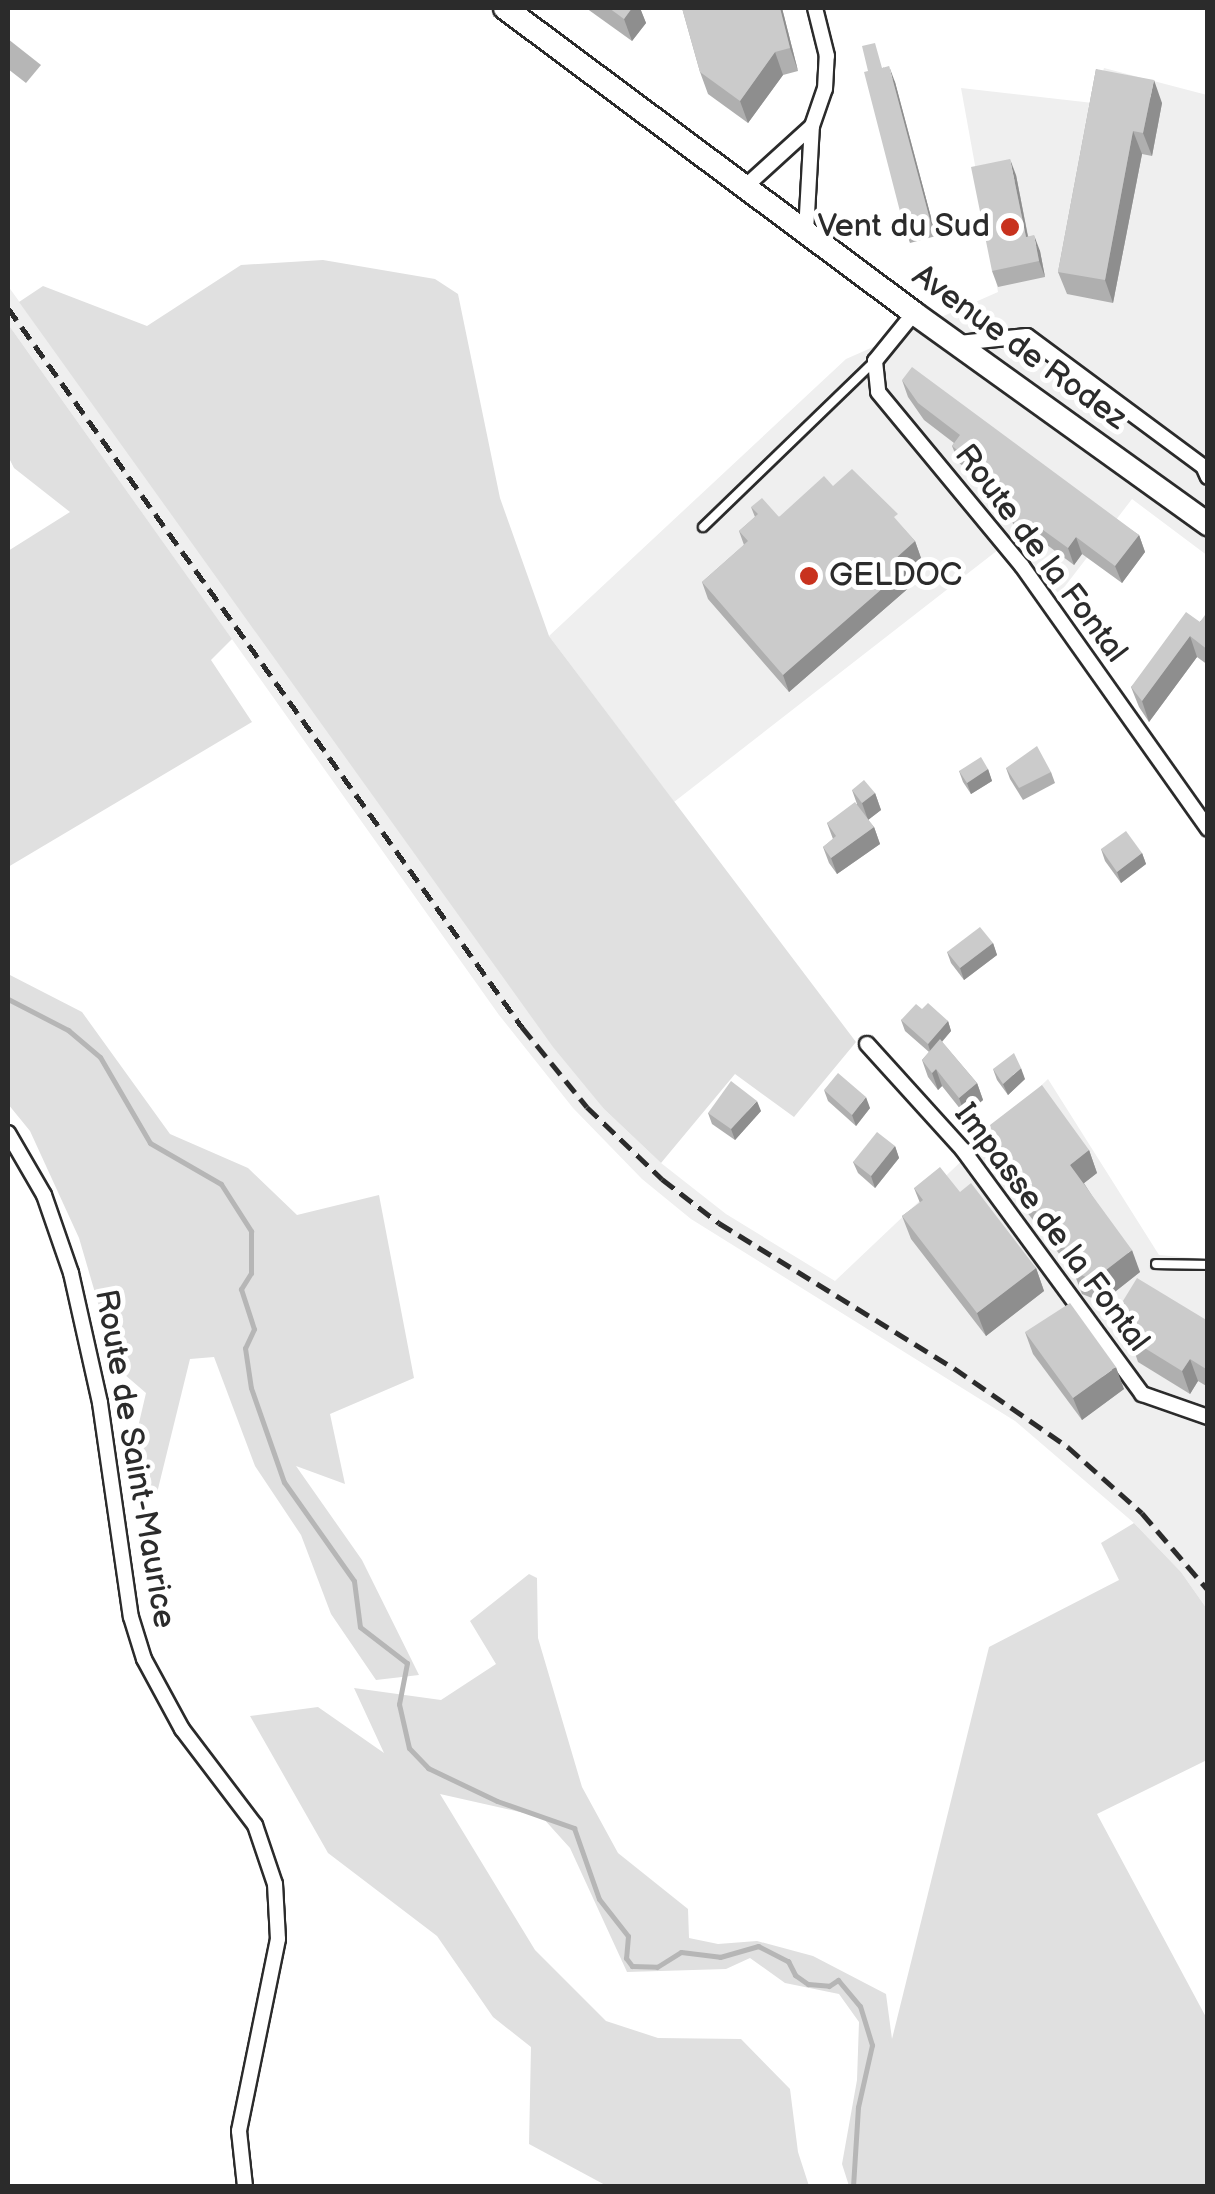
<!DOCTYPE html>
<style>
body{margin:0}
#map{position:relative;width:1215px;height:2194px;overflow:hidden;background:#fff;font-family:"Balsamiq Sans",sans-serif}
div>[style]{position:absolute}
.built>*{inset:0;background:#efefef}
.green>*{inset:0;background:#e0e0e0}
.water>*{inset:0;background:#b6b6b6}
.stream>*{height:5px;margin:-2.5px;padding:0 2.5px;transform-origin:2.5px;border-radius:2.5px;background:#b6b6b6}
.roads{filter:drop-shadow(2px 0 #2b2b2b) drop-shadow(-2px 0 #2b2b2b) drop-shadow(0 2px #2b2b2b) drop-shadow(0 -2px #2b2b2b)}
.lane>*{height:8px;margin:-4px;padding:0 4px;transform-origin:4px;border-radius:4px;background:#fff}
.street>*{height:14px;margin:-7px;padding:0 7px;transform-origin:7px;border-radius:7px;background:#fff}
.primary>*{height:22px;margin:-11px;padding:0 11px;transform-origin:11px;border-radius:11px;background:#fff}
.rail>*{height:5px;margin-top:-2.5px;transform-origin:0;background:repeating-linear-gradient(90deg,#2b2b2b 0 15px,transparent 0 23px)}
.wall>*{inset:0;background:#afafaf}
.shaded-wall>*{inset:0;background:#8e8e8e}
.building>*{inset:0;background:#cbcbcb}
.dots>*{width:28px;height:28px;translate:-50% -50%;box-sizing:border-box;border:5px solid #fff;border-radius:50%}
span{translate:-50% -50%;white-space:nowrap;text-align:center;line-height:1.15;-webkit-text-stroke:10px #fff;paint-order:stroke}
.poi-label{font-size:32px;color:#2b2b2b}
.right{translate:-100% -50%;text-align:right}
.left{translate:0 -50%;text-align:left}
.street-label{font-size:32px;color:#2b2b2b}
.frame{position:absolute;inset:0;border:10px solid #2b2b2b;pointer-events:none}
</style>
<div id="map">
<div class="built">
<div style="clip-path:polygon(1104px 68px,1207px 95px,1208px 556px,1132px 499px,1059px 594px,1012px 539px,674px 802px,549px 636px,846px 359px,998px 292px,961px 88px,1093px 103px)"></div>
<div style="clip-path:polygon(8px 286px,604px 1109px,661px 1163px,726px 1214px,835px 1281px,1048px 1079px,1159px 1255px,1207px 1259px,1207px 1609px,1181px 1572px,1134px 1523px,1015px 1421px,691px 1219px,642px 1179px,573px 1108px,499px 1015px,8px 324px)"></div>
</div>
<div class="green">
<div style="clip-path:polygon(323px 260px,435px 279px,458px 294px,500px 498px,549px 636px,856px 1042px,794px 1117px,735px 1074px,661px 1163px,604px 1109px,553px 1047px,19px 302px,43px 286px,147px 326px,241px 265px)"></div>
<div style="clip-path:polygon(8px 324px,232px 639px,211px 660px,252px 722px,8px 867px,8px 551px,70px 512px,14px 468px,8px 456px)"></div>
<div style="clip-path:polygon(8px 974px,82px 1012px,170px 1134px,248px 1168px,297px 1215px,379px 1195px,414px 1378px,330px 1414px,345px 1484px,296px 1466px,362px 1560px,419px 1675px,376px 1680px,331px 1614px,301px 1535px,255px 1466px,214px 1357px,190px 1359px,157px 1493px,127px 1474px,146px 1393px,117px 1368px,79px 1238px,30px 1131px,8px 1104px)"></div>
<div style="clip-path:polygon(1134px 1523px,1181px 1572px,1207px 1609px,1207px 1760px,1097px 1814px,1207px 2019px,1207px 2186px,849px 2186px,842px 2164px,857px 2080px,859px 2022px,839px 1994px,785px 1983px,750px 1958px,726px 1969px,627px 1972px,570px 1848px,542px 1817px,440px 1794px,535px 1950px,606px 2021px,658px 2038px,741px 2039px,790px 2089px,798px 2152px,809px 2186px,607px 2186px,529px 2144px,531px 2047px,493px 2017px,437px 1936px,328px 1853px,250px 1716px,318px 1707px,384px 1753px,354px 1688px,441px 1700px,496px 1664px,470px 1621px,529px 1574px,537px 1578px,538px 1638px,582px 1787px,618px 1853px,688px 1909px,689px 1938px,718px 1944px,757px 1941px,813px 1956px,886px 1994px,892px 2039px,989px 1647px,1119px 1580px,1101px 1543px)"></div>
</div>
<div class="water">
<div style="clip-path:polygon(8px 39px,41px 65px,26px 83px,8px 69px)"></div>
</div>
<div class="stream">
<div style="left:8px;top:999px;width:68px;rotate:27.3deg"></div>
<div style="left:68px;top:1030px;width:42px;rotate:40.2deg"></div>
<div style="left:100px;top:1057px;width:99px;rotate:59.8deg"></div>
<div style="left:150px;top:1143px;width:82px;rotate:30deg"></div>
<div style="left:221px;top:1184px;width:56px;rotate:57.4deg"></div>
<div style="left:251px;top:1231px;width:42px;rotate:90deg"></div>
<div style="left:251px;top:1273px;width:19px;rotate:122deg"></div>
<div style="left:241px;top:1289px;width:42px;rotate:72deg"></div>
<div style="left:254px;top:1329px;width:21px;rotate:115deg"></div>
<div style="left:245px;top:1348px;width:40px;rotate:81.5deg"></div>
<div style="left:251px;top:1388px;width:100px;rotate:70.7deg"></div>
<div style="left:284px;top:1482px;width:121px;rotate:54.7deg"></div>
<div style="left:354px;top:1581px;width:46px;rotate:82.6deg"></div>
<div style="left:360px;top:1627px;width:59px;rotate:37.5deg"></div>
<div style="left:407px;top:1663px;width:42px;rotate:101deg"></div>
<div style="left:399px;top:1704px;width:45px;rotate:77.2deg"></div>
<div style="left:409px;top:1748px;width:28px;rotate:46deg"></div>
<div style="left:428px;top:1768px;width:76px;rotate:25.6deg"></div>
<div style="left:497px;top:1801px;width:82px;rotate:19.3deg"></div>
<div style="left:574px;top:1828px;width:75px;rotate:70.6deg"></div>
<div style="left:599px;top:1899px;width:47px;rotate:51.9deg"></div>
<div style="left:628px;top:1936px;width:22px;rotate:95deg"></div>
<div style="left:626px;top:1958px;width:10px;rotate:53deg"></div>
<div style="left:632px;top:1966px;width:25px;rotate:2deg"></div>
<div style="left:657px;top:1967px;width:28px;rotate:-32deg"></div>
<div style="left:681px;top:1952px;width:39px;rotate:7deg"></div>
<div style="left:720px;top:1957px;width:40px;rotate:-16deg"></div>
<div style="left:758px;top:1946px;width:34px;rotate:27deg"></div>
<div style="left:788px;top:1961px;width:16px;rotate:63deg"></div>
<div style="left:795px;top:1975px;width:16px;rotate:35deg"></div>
<div style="left:808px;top:1984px;width:21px;rotate:5deg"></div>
<div style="left:829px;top:1986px;width:11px;rotate:-34deg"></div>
<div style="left:838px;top:1980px;width:34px;rotate:50deg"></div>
<div style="left:860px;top:2006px;width:41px;rotate:72.9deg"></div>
<div style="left:872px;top:2045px;width:64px;rotate:102.7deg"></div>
<div style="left:858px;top:2107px;width:79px;rotate:93.6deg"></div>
</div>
<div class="roads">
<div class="lane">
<div style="left:703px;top:527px;width:239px;rotate:-44deg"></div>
<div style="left:1156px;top:1264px;width:52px;rotate:1.1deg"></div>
</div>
<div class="street">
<div style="left:746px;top:186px;width:89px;rotate:-42.3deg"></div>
<div style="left:806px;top:232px;width:106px;rotate:-86.8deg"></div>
<div style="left:812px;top:126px;width:39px;rotate:-71deg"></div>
<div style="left:825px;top:89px;width:33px;rotate:-87deg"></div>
<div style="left:827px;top:56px;width:49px;rotate:-104deg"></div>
<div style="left:914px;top:313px;width:62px;rotate:129.1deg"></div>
<div style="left:875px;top:361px;width:31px;rotate:84deg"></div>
<div style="left:878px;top:392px;width:226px;rotate:50.4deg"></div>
<div style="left:1022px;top:566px;width:322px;rotate:54.7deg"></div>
<div style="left:959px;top:343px;width:68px;rotate:-5.9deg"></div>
<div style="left:1027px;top:336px;width:219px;rotate:36.5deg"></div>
<div style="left:1203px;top:466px;width:12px;rotate:66deg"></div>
<div style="left:867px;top:1044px;width:143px;rotate:47.8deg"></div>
<div style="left:963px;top:1150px;width:303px;rotate:53.7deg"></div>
<div style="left:1142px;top:1394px;width:70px;rotate:19.2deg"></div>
<div style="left:8px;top:1133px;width:72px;rotate:59.9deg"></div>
<div style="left:44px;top:1195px;width:83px;rotate:70.9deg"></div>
<div style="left:71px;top:1273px;width:133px;rotate:77.4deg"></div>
<div style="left:100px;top:1403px;width:216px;rotate:81.8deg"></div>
<div style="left:131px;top:1617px;width:44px;rotate:72.8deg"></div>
<div style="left:144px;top:1659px;width:80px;rotate:61.5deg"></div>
<div style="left:182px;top:1729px;width:121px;rotate:52.8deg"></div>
<div style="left:255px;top:1825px;width:62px;rotate:71.3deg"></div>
<div style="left:275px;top:1884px;width:55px;rotate:86.9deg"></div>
<div style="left:278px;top:1939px;width:196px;rotate:101.5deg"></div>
<div style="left:239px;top:2131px;width:55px;rotate:83.8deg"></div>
</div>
<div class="primary">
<div style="left:505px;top:8px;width:510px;rotate:36.71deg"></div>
<div style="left:914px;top:313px;width:362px;rotate:35.7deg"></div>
</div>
</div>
<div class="rail">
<div style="left:8px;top:308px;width:884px;rotate:54.44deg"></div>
<div style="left:522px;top:1027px;width:103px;rotate:50.9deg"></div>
<div style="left:587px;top:1107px;width:104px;rotate:43.8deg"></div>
<div style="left:662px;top:1179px;width:72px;rotate:37.7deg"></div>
<div style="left:719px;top:1223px;width:276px;rotate:31.7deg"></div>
<div style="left:954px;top:1368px;width:139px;rotate:34.7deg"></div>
<div style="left:1068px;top:1447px;width:99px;rotate:41.7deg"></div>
<div style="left:1142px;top:1513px;width:101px;rotate:49.4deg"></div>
</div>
<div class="wall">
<div style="clip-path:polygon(586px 8px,640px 8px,646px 23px,632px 41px)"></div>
<div style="clip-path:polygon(682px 8px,782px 8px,798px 71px,783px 75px,748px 123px,708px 94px,700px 72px)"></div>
<div style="clip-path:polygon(883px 67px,895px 82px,936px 236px,910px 243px,904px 227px)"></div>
<div style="clip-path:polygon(1096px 69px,1162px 103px,1152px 156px,1142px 154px,1113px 303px,1067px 294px,1058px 272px)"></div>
<div style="clip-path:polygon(1016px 175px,1028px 236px,1040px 251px,1045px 277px,998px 287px,992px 271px)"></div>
<div style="clip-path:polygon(902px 380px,1139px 535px,1145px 552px,1122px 583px,1082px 554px,1074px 565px,1039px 539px,1031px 548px,1018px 538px,1012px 521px,1013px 520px,993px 505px,987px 488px,989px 486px,959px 463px,952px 446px,954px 443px,924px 420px,908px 397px)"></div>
<div style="clip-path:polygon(833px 486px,903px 528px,915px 541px,921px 558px,907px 571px,912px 585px,789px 692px,708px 599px,702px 582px,744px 545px,739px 531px,755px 517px,751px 507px,779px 517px)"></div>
<div style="clip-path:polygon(1208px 614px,1208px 665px,1197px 657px,1149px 722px,1139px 707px,1131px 687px)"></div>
<div style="clip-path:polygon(1006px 768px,1051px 772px,1055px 783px,1023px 800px,1010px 779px)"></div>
<div style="clip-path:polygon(988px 769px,992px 781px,971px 794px,963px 782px,959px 771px)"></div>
<div style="clip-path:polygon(852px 790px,875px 793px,881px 810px,868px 820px,874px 827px,880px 844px,837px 874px,829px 863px,823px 847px,833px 839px,827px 823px,857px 804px)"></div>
<div style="clip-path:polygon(1101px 849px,1142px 853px,1146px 864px,1121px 883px,1105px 861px)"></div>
<div style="clip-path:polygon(993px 943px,997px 955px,964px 980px,951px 963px,947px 952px)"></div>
<div style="clip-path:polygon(922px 1009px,948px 1021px,951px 1031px,942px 1042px,977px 1083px,983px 1100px,965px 1115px,942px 1086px,938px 1090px,928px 1077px,922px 1060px,929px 1052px,905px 1031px,901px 1020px)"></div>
<div style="clip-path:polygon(993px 1069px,1025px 1079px,1008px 1095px,997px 1080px)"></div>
<div style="clip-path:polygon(824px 1090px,870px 1108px,856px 1126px,828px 1101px)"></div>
<div style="clip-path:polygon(761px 1111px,735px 1140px,712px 1124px,708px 1113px)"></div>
<div style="clip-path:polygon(977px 1135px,1089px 1150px,1097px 1173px,1084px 1183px,1140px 1272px,1102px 1302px,1082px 1294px,1074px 1273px,985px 1158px)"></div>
<div style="clip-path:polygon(895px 1146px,899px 1158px,875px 1188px,858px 1173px,853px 1162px)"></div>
<div style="clip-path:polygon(914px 1188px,960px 1192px,1036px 1268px,1044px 1291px,986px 1336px,911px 1239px,902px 1216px,920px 1203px)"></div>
<div style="clip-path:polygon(1115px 1314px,1208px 1321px,1208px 1387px,1198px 1381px,1190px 1394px,1138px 1362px,1131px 1341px,1124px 1337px)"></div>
<div style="clip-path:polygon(1025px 1332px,1124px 1389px,1082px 1420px,1033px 1354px)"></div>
</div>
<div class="shaded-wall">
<div style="clip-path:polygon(632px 8px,640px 8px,646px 23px,632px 41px,624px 19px)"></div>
<div style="clip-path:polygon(780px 8px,782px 8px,798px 71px,790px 48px)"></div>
<div style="clip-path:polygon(775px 52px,783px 75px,748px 123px,740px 101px)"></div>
<div style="clip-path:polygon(889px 66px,895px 82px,936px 236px,930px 220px)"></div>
<div style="clip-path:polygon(1154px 80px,1162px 103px,1152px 156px,1143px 133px)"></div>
<div style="clip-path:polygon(1133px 131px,1142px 154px,1113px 303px,1105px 280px)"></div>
<div style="clip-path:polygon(1010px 159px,1016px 175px,1031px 253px,1026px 237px)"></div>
<div style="clip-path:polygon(1034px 235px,1040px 251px,1045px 277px,1039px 261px)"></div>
<div style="clip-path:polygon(1032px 522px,1039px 539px,1031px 548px,1025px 531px)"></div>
<div style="clip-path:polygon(1139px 535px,1145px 552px,1122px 583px,1115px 566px)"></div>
<div style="clip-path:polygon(1076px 537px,1082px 554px,1074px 565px,1068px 548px)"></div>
<div style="clip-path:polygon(915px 541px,921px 558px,907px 571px,912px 585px,789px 692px,783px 675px,896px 558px)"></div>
<div style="clip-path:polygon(1190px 636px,1197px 657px,1149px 722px,1142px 701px)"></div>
<div style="clip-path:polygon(988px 769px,992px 781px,971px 794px,967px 783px)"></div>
<div style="clip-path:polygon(875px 793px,881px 810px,868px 820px,862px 803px)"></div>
<div style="clip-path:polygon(874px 827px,880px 844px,837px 874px,831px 858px)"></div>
<div style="clip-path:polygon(1142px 853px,1146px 864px,1121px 883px,1117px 872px)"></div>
<div style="clip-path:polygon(993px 943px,997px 955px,964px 980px,960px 968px)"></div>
<div style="clip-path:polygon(948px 1021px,951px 1031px,931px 1054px,928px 1044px)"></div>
<div style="clip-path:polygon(1021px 1068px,1025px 1079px,1008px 1095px,1003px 1084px)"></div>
<div style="clip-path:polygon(936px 1069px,942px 1086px,938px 1090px,932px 1073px)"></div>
<div style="clip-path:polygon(977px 1083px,983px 1100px,965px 1115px,959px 1098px)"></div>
<div style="clip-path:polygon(866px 1097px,870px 1108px,856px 1126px,852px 1115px)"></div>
<div style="clip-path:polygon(757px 1101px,761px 1111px,735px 1140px,731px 1129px)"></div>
<div style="clip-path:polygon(895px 1146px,899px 1158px,875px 1188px,871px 1176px)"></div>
<div style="clip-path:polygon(1089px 1150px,1097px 1173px,1079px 1187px,1070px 1165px)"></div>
<div style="clip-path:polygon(1132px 1250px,1140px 1272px,1102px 1302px,1093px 1280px)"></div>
<div style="clip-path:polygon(1036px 1268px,1044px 1291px,986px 1336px,977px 1313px)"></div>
<div style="clip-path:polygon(1190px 1359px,1198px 1381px,1190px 1394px,1182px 1371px)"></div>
<div style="clip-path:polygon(1116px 1367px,1124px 1389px,1082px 1420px,1073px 1398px)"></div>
</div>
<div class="building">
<div style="clip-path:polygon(609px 8px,632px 8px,624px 19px)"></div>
<div style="clip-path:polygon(682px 8px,780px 8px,790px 48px,775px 52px,740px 101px,700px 72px)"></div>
<div style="clip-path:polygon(875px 43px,882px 68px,889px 66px,930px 220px,904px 227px,864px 72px,868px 71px,862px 46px)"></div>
<div style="clip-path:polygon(1096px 69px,1154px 80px,1143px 133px,1133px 131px,1105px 280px,1058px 272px)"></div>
<div style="clip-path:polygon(1010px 159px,1026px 237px,1034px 235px,1039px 261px,992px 271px,971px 167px)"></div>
<div style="clip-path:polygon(912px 367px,1139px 535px,1115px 566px,1076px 537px,1068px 548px,1032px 522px,1025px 531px,1012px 521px,1019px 512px,987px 488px,994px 478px,952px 446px,960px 435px,918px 403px,902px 380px)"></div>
<div style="clip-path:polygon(852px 469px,898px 514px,894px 517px,915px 541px,896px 558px,906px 568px,783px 675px,702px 582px,748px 541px,739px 531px,758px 514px,751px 507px,762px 498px,779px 517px,824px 476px,833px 486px)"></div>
<div style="clip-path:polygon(1186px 612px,1200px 622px,1205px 615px,1208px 614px,1208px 650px,1190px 636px,1142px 701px,1131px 687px)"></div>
<div style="clip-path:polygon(1037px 746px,1051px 772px,1019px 788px,1006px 768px)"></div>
<div style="clip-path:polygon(981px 757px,988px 769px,967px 783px,959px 771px)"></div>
<div style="clip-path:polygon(864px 780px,875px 793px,862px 803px,852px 790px)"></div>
<div style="clip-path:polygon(855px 802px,874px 827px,831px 858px,823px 847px,836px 836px,827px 823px)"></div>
<div style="clip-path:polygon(1126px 831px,1142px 853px,1117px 872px,1101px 849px)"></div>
<div style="clip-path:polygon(980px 927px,993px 943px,960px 968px,947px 952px)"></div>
<div style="clip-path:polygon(928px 1003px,948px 1021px,928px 1044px,901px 1020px,916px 1004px,922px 1009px)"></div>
<div style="clip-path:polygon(940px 1039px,977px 1083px,959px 1098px,936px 1069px,932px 1073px,922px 1060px)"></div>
<div style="clip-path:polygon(1014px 1053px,1021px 1068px,1003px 1084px,993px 1069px)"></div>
<div style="clip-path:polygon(838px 1073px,866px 1097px,852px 1115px,824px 1090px)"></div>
<div style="clip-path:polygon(731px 1081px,757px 1101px,731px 1129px,708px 1113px)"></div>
<div style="clip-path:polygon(1042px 1085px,1089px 1150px,1070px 1165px,1132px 1250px,1093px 1280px,1074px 1272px,1076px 1263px,977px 1135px)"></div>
<div style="clip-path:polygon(877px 1132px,895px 1146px,871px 1176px,853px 1162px)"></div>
<div style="clip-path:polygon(940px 1167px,960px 1192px,971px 1183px,1036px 1268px,977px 1313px,902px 1216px,923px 1200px,914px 1188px)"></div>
<div style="clip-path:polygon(1137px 1278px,1208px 1321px,1208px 1366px,1206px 1369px,1190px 1359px,1182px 1371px,1130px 1339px,1137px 1327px,1115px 1314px)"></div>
<div style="clip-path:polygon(1070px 1303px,1116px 1367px,1073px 1398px,1025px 1332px)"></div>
</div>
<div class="dots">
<div style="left:1010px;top:227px;background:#c8321e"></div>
<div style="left:809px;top:576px;background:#c8321e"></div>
</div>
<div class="poi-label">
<span class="right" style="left:990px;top:227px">Vent du Sud</span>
<span class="left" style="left:829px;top:576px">GELDOC</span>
</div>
<div class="street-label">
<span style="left:1019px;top:348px;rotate:36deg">Avenue de Rodez</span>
<span style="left:1040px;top:554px;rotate:53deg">Route de la Fontal</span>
<span style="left:1051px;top:1228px;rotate:53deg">Impasse de la Fontal</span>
<span style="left:134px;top:1459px;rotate:80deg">Route de Saint-Maurice</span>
</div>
<div class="frame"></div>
</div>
